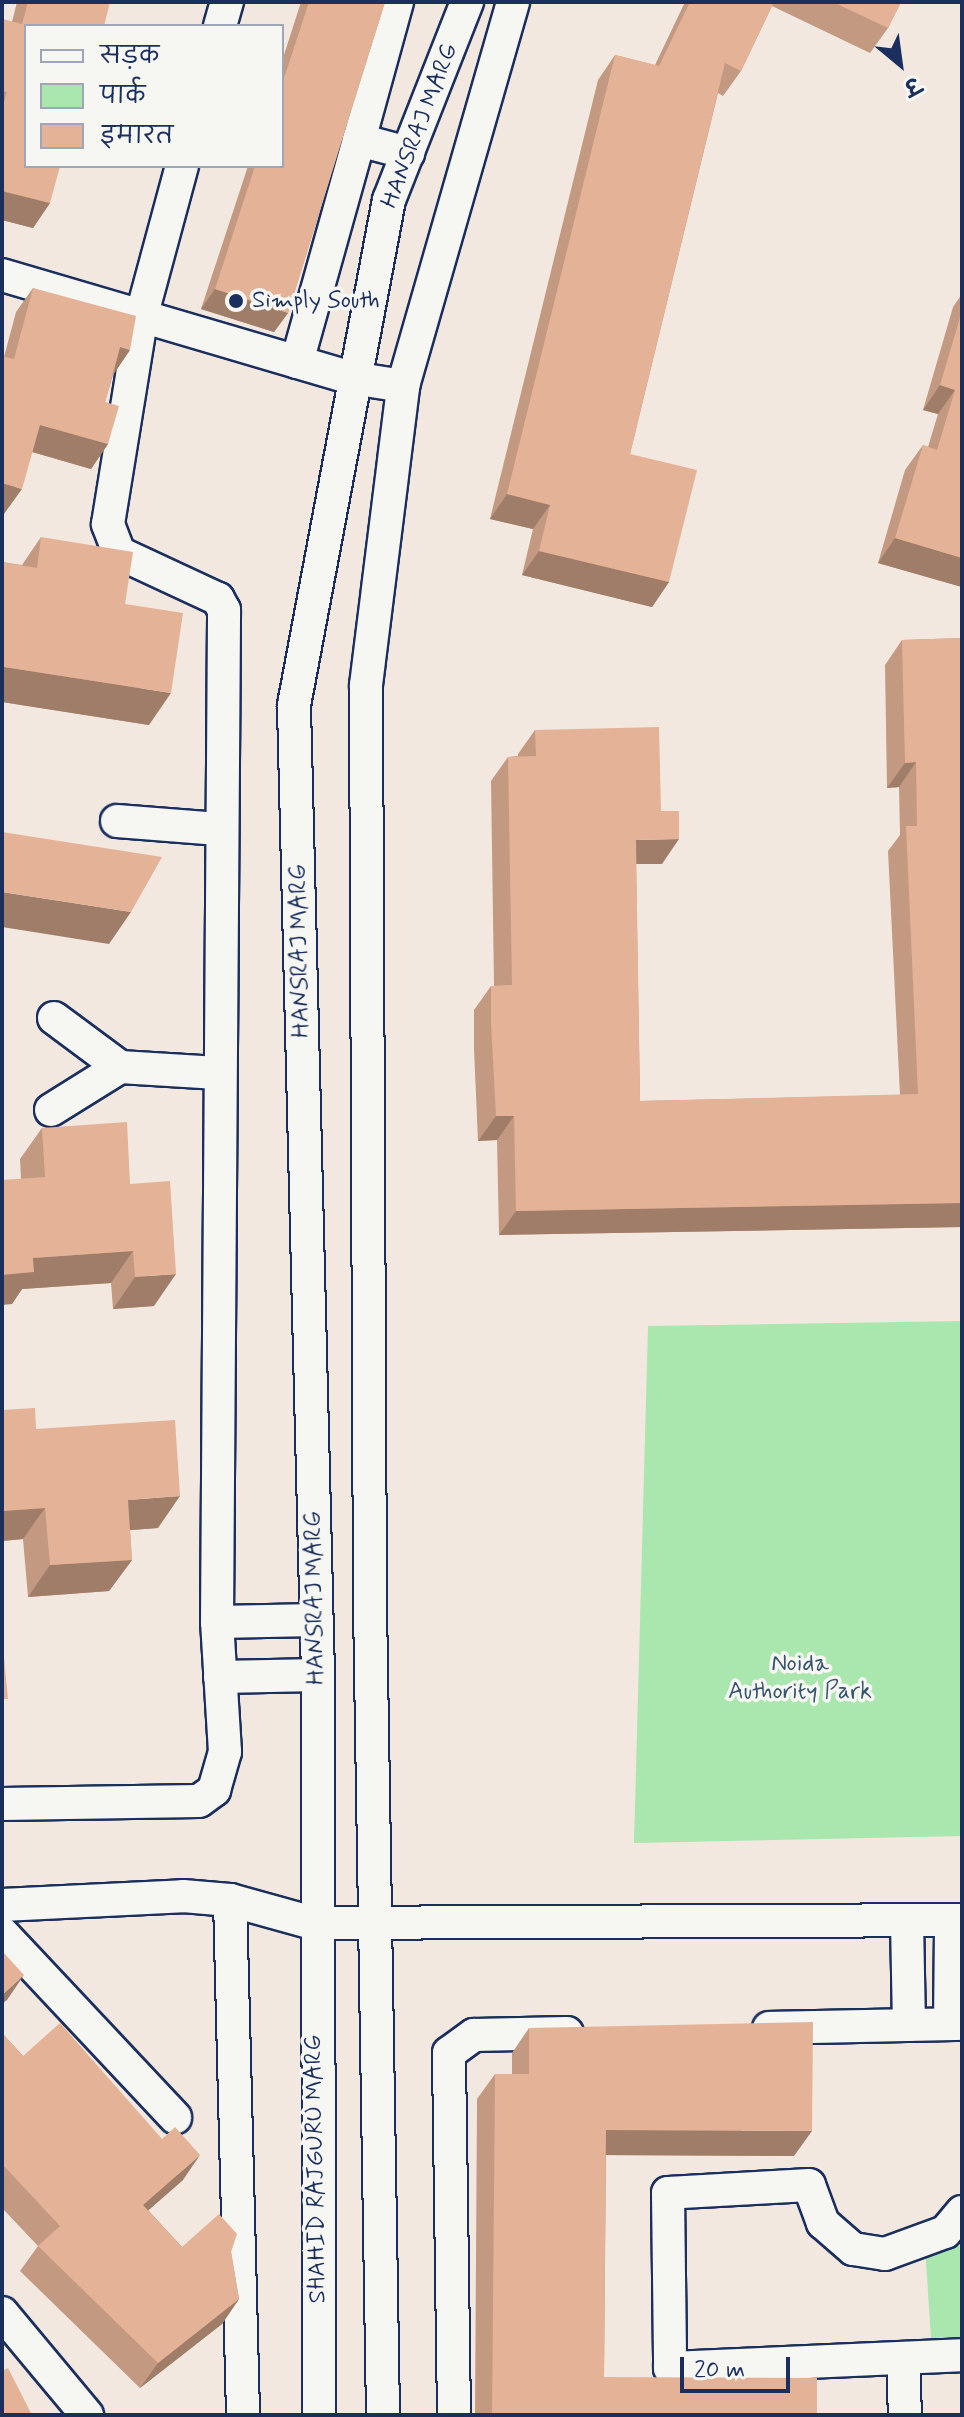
<!DOCTYPE html>
<meta charset="utf-8">
<style>
body{margin:0}
#map{position:relative;width:964px;height:2417px;overflow:hidden;background:#f2e8e0;font-family:Mynerve,"Playpen Sans Deva",sans-serif}
div>[style]{position:absolute}
.green>*{inset:0;background:#a9e7ae}
.roads{filter:drop-shadow(2px 0 #1b2f5e) drop-shadow(-2px 0 #1b2f5e) drop-shadow(0 2px #1b2f5e) drop-shadow(0 -2px #1b2f5e)}
.street>*{height:32px;margin:-16px;padding:0 16px;transform-origin:16px;border-radius:16px;background:#f6f6f2}
.wall>*{inset:0;background:#c49981}
.shaded-wall>*{inset:0;background:#a07d69}
.building>*{inset:0;background:#e4b296}
.dots>*{width:22px;height:22px;translate:-50% -50%;box-sizing:border-box;border:4px solid #f6f6f2;border-radius:50%}
span{translate:-50% -50%;white-space:nowrap;text-align:center;line-height:1.15;-webkit-text-stroke:7px #f6f6f2;paint-order:stroke}
.street-label{font-size:24px;color:#1b2f5e}
.poi-label{font-size:24px;color:#1b2f5e}
.left{translate:0 -50%;text-align:left}
.park-label{font-size:24px;color:#37546e}
.frame{position:absolute;inset:0;border:4px solid #1b2f5e;pointer-events:none}
.legend{position:absolute;left:24px;top:24px;width:260px;height:144px;box-sizing:border-box;background:#f6f6f2;border:2px solid #9ea6b7;margin:0;padding:10px 14px;list-style:none;font-size:24px;color:#1b2f5e}
.legend li{display:flex;align-items:center;gap:16px;height:40px}
.legend b{width:40px;border:2px solid #9ea6b7}
.north{position:absolute;left:860px;top:24px;width:80px;height:80px;-webkit-text-stroke:6px #f6f6f2;paint-order:stroke;rotate:151deg;font-size:22px;font-weight:700;line-height:32px;text-align:center;color:#1b2f5e}
.north::after{content:'';display:block;margin:auto;width:28px;height:36px;background:#1b2f5e;clip-path:polygon(50% 0,100% 100%,50% 72%,0 100%)}
.scale{position:absolute;left:680px;top:2357px;width:110px;height:36px;box-sizing:border-box;border:4px solid #1b2f5e;border-top:0;padding-left:10px;font-size:24px;line-height:28px;white-space:nowrap;color:#1b2f5e;-webkit-text-stroke:6px #f6f6f2;paint-order:stroke}
</style>
<div id="map">
<div class="green">
<div style="clip-path:polygon(962px 1321px,962px 1836px,634px 1843px,648px 1326px)"></div>
<div style="clip-path:polygon(925px 2246px,962px 2246px,962px 2337px,931px 2338px)"></div>
</div>
<div class="roads">
<div class="street">
<div style="left:220px;top:26px;width:25px;rotate:-74deg"></div>
<div style="left:359px;top:140px;width:143px;rotate:-74.6deg"></div>
<div style="left:2px;top:275px;width:365px;rotate:16.4deg"></div>
<div style="left:352px;top:378px;width:52px;rotate:8.9deg"></div>
<div style="left:297px;top:362px;width:230px;rotate:-74.4deg"></div>
<div style="left:359px;top:140px;width:51px;rotate:14.9deg"></div>
<div style="left:117px;top:821px;width:102px;rotate:4.5deg"></div>
<div style="left:54px;top:1018px;width:82px;rotate:36.6deg"></div>
<div style="left:120px;top:1067px;width:98px;rotate:3.5deg"></div>
<div style="left:51px;top:1110px;width:81px;rotate:-31.9deg"></div>
<div style="left:217px;top:1622px;width:99px;rotate:-1.2deg"></div>
<div style="left:220px;top:1677px;width:98px;rotate:-1.2deg"></div>
<div style="left:2px;top:1804px;width:197px;rotate:-0.9deg"></div>
<div style="left:199px;top:1801px;width:19px;rotate:-36deg"></div>
<div style="left:214px;top:1790px;width:40px;rotate:-74deg"></div>
<div style="left:225px;top:1752px;width:130px;rotate:-93.5deg"></div>
<div style="left:217px;top:1622px;width:1012px;rotate:-89.6deg"></div>
<div style="left:224px;top:610px;width:13px;rotate:-119deg"></div>
<div style="left:218px;top:599px;width:109px;rotate:-155.1deg"></div>
<div style="left:119px;top:553px;width:31px;rotate:-111deg"></div>
<div style="left:108px;top:524px;width:213px;rotate:-80.8deg"></div>
<div style="left:142px;top:314px;width:153px;rotate:-74.9deg"></div>
<div style="left:230px;top:1900px;width:515px;rotate:88.55deg"></div>
<div style="left:2px;top:1905px;width:181px;rotate:-2.8deg"></div>
<div style="left:183px;top:1896px;width:47px;rotate:4.9deg"></div>
<div style="left:230px;top:1900px;width:86px;rotate:15.5deg"></div>
<div style="left:313px;top:1923px;width:649px;rotate:-0.26deg"></div>
<div style="left:907px;top:1921px;width:104px;rotate:88.9deg"></div>
<div style="left:2px;top:1933px;width:253px;rotate:46.8deg"></div>
<div style="left:950px;top:2024px;width:104px;rotate:-89.4deg"></div>
<div style="left:769px;top:2028px;width:193px;rotate:-1.2deg"></div>
<div style="left:962px;top:2212px;width:26px;rotate:130deg"></div>
<div style="left:945px;top:2232px;width:64px;rotate:159.9deg"></div>
<div style="left:885px;top:2254px;width:32px;rotate:-171deg"></div>
<div style="left:853px;top:2249px;width:40px;rotate:-139deg"></div>
<div style="left:823px;top:2223px;width:40px;rotate:-110.2deg"></div>
<div style="left:809px;top:2185px;width:141px;rotate:176.8deg"></div>
<div style="left:668px;top:2193px;width:175px;rotate:89.3deg"></div>
<div style="left:670px;top:2368px;width:292px;rotate:-2.5deg"></div>
<div style="left:2px;top:2313px;width:133px;rotate:50.2deg"></div>
<div style="left:903px;top:2359px;width:56px;rotate:88deg"></div>
<div style="left:319px;top:2415px;width:740px;rotate:-90.08deg"></div>
<div style="left:318px;top:1675px;width:970px;rotate:-91.42deg"></div>
<div style="left:294px;top:705px;width:514px;rotate:-79.35deg"></div>
<div style="left:389px;top:200px;width:213px;rotate:-68.5deg"></div>
<div style="left:383px;top:2415px;width:809px;rotate:-90.92deg"></div>
<div style="left:370px;top:1606px;width:921px;rotate:-90.25deg"></div>
<div style="left:366px;top:685px;width:301px;rotate:-82.9deg"></div>
<div style="left:403px;top:386px;width:399px;rotate:-74deg"></div>
<div style="left:454px;top:2415px;width:362px;rotate:-90.8deg"></div>
<div style="left:449px;top:2053px;width:31px;rotate:-36deg"></div>
<div style="left:474px;top:2035px;width:93px;rotate:-1.2deg"></div>
</div>
</div>
<div class="wall">
<div style="clip-path:polygon(17px 2px,110px 2px,26px 26px,50px 203px,33px 228px,2px 220px,2px 19px,12px 22px)"></div>
<div style="clip-path:polygon(301px 2px,385px 2px,288px 313px,274px 332px,201px 309px,248px 166px,282px 166px,282px 61px)"></div>
<div style="clip-path:polygon(685px 2px,901px 2px,888px 28px,870px 53px,772px 6px,741px 71px,723px 96px,718px 93px,630px 454px,669px 582px,652px 607px,522px 575px,533px 529px,490px 519px,598px 80px,615px 55px,655px 65px)"></div>
<div style="clip-path:polygon(33px 288px,130px 350px,113px 375px,105px 402px,108px 444px,91px 469px,32px 452px,4px 514px,2px 513px,2px 356px,4px 357px,16px 312px)"></div>
<div style="clip-path:polygon(962px 294px,962px 587px,878px 563px,905px 470px,923px 445px,928px 447px,938px 414px,923px 410px,953px 307px)"></div>
<div style="clip-path:polygon(41px 537px,125px 604px,149px 725px,2px 702px,2px 562px,22px 565px)"></div>
<div style="clip-path:polygon(962px 638px,962px 1227px,499px 1235px,497px 1140px,478px 1141px,474px 1049px,474px 1010px,491px 986px,494px 986px,491px 781px,508px 757px,518px 756px,518px 754px,535px 730px,662px 864px,636px 864px,640px 1101px,900px 1095px,888px 851px,900px 835px,899px 787px,887px 788px,885px 665px,902px 640px)"></div>
<div style="clip-path:polygon(42px 1128px,130px 1184px,154px 1306px,113px 1309px,111px 1283px,22px 1289px,12px 1304px,21px 1179px,20px 1159px)"></div>
<div style="clip-path:polygon(2px 1410px,36px 1429px,158px 1528px,130px 1530px,132px 1560px,109px 1591px,28px 1597px,23px 1539px,2px 1541px)"></div>
<div style="clip-path:polygon(529px 2028px,794px 2156px,606px 2155px,604px 2377px,817px 2415px,475px 2415px,477px 2099px,495px 2074px,512px 2074px,512px 2053px)"></div>
<div style="clip-path:polygon(2px 2033px,23px 2056px,183px 2180px,148px 2210px,182px 2247px,231px 2252px,239px 2299px,222px 2324px,140px 2388px,20px 2271px,38px 2246px,2px 2208px)"></div>
</div>
<div class="shaded-wall">
<div style="clip-path:polygon(2px 191px,50px 203px,33px 228px,2px 220px)"></div>
<div style="clip-path:polygon(215px 289px,288px 313px,274px 332px,201px 309px)"></div>
<div style="clip-path:polygon(120px 347px,130px 350px,113px 375px)"></div>
<div style="clip-path:polygon(940px 385px,955px 390px,938px 414px,923px 410px)"></div>
<div style="clip-path:polygon(40px 425px,108px 444px,91px 469px,22px 449px)"></div>
<div style="clip-path:polygon(2px 483px,22px 489px,4px 514px,2px 513px)"></div>
<div style="clip-path:polygon(507px 494px,550px 505px,533px 529px,490px 519px)"></div>
<div style="clip-path:polygon(895px 538px,962px 558px,962px 587px,878px 563px)"></div>
<div style="clip-path:polygon(539px 551px,669px 582px,652px 607px,522px 575px)"></div>
<div style="clip-path:polygon(4px 667px,171px 693px,149px 725px,2px 702px,2px 670px)"></div>
<div style="clip-path:polygon(916px 762px,899px 787px,887px 788px,905px 763px)"></div>
<div style="clip-path:polygon(679px 839px,662px 864px,619px 864px,636px 840px)"></div>
<div style="clip-path:polygon(2px 892px,131px 912px,109px 944px,2px 927px)"></div>
<div style="clip-path:polygon(496px 1116px,514px 1116px,497px 1140px,478px 1141px)"></div>
<div style="clip-path:polygon(962px 1203px,962px 1227px,499px 1235px,516px 1211px)"></div>
<div style="clip-path:polygon(133px 1251px,111px 1283px,22px 1289px,12px 1304px,2px 1305px,2px 1275px,33px 1258px)"></div>
<div style="clip-path:polygon(176px 1274px,154px 1306px,113px 1309px,135px 1277px)"></div>
<div style="clip-path:polygon(180px 1496px,158px 1528px,106px 1532px,128px 1500px)"></div>
<div style="clip-path:polygon(45px 1508px,23px 1539px,2px 1541px,2px 1511px)"></div>
<div style="clip-path:polygon(132px 1560px,109px 1591px,28px 1597px,50px 1565px)"></div>
<div style="clip-path:polygon(24px 1975px,7px 2000px,2px 2004px,2px 1995px)"></div>
<div style="clip-path:polygon(606px 2130px,812px 2131px,794px 2156px,588px 2155px)"></div>
<div style="clip-path:polygon(200px 2155px,183px 2180px,126px 2230px,143px 2205px)"></div>
<div style="clip-path:polygon(239px 2299px,222px 2324px,140px 2388px,158px 2363px)"></div>
</div>
<div class="building">
<div style="clip-path:polygon(28px 2px,110px 2px,104px 26px,26px 26px,26px 166px,60px 166px,50px 203px,2px 191px,2px 109px,7px 92px,2px 91px,2px 19px,22px 24px)"></div>
<div style="clip-path:polygon(309px 2px,385px 2px,288px 313px,215px 289px,255px 166px,282px 166px,282px 84px)"></div>
<div style="clip-path:polygon(690px 2px,774px 2px,741px 71px,725px 63px,630px 454px,697px 470px,669px 582px,539px 551px,550px 505px,507px 494px,615px 55px,659px 66px)"></div>
<div style="clip-path:polygon(833px 2px,901px 2px,888px 28px)"></div>
<div style="clip-path:polygon(33px 288px,136px 316px,130px 350px,120px 347px,105px 402px,119px 406px,108px 444px,40px 425px,22px 489px,2px 483px,2px 356px,14px 359px)"></div>
<div style="clip-path:polygon(962px 311px,962px 558px,895px 538px,923px 445px,937px 450px,955px 390px,940px 385px)"></div>
<div style="clip-path:polygon(41px 537px,133px 552px,125px 604px,183px 613px,171px 693px,4px 667px,2px 681px,2px 562px,37px 568px)"></div>
<div style="clip-path:polygon(962px 638px,962px 1203px,516px 1211px,514px 1116px,496px 1116px,491px 1024px,491px 986px,512px 985px,508px 757px,536px 756px,535px 730px,659px 727px,661px 811px,679px 811px,679px 839px,636px 840px,640px 1101px,918px 1094px,906px 826px,917px 826px,916px 762px,905px 763px,902px 640px)"></div>
<div style="clip-path:polygon(2px 832px,162px 857px,131px 912px,2px 892px)"></div>
<div style="clip-path:polygon(2px 978px,3px 978px,2px 1088px)"></div>
<div style="clip-path:polygon(127px 1122px,130px 1184px,170px 1181px,176px 1274px,135px 1277px,133px 1251px,33px 1258px,34px 1272px,2px 1275px,2px 1180px,45px 1177px,42px 1128px)"></div>
<div style="clip-path:polygon(35px 1408px,36px 1429px,175px 1420px,180px 1496px,128px 1500px,132px 1560px,50px 1565px,45px 1508px,2px 1511px,2px 1410px)"></div>
<div style="clip-path:polygon(2px 1636px,8px 1699px,2px 1699px)"></div>
<div style="clip-path:polygon(2px 1952px,3px 1952px,24px 1975px,2px 1995px)"></div>
<div style="clip-path:polygon(813px 2022px,812px 2131px,606px 2130px,604px 2377px,817px 2378px,817px 2415px,492px 2415px,495px 2074px,529px 2074px,529px 2028px)"></div>
<div style="clip-path:polygon(60px 2023px,162px 2139px,175px 2127px,200px 2155px,143px 2205px,182px 2247px,219px 2214px,237px 2234px,231px 2252px,239px 2299px,158px 2363px,38px 2246px,60px 2226px,2px 2164px,2px 2033px,23px 2056px)"></div>
<div style="clip-path:polygon(8px 2368px,32px 2415px,2px 2415px,2px 2371px)"></div>
</div>
<div class="dots">
<div style="left:236px;top:301px;background:#1b2f5e"></div>
</div>
<div class="street-label">
<span style="left:420px;top:126px;rotate:-69deg">HANSRAJ MARG</span>
<span style="left:300px;top:951px;rotate:-91deg">HANSRAJ MARG</span>
<span style="left:315px;top:1598px;rotate:-91deg">HANSRAJ MARG</span>
<span style="left:316px;top:2169px;rotate:-91deg">SHAHID RAJGURU MARG</span>
</div>
<div class="poi-label">
<span class="left" style="left:252px;top:301px">Simply South</span>
</div>
<div class="park-label">
<span style="left:800px;top:1678px">Noida<br>Authority Park</span>
</div>
<div class="frame"></div>
<ul class="legend">
<li><b style="height:10px;background:#f6f6f2"></b>सड़क</li>
<li><b style="height:22px;background:#a9e7ae"></b>पार्क</li>
<li><b style="height:22px;background:#e4b296"></b>इमारत</li>
</ul>
<div class="north">उ</div>
<div class="scale">20 m</div>
</div>
